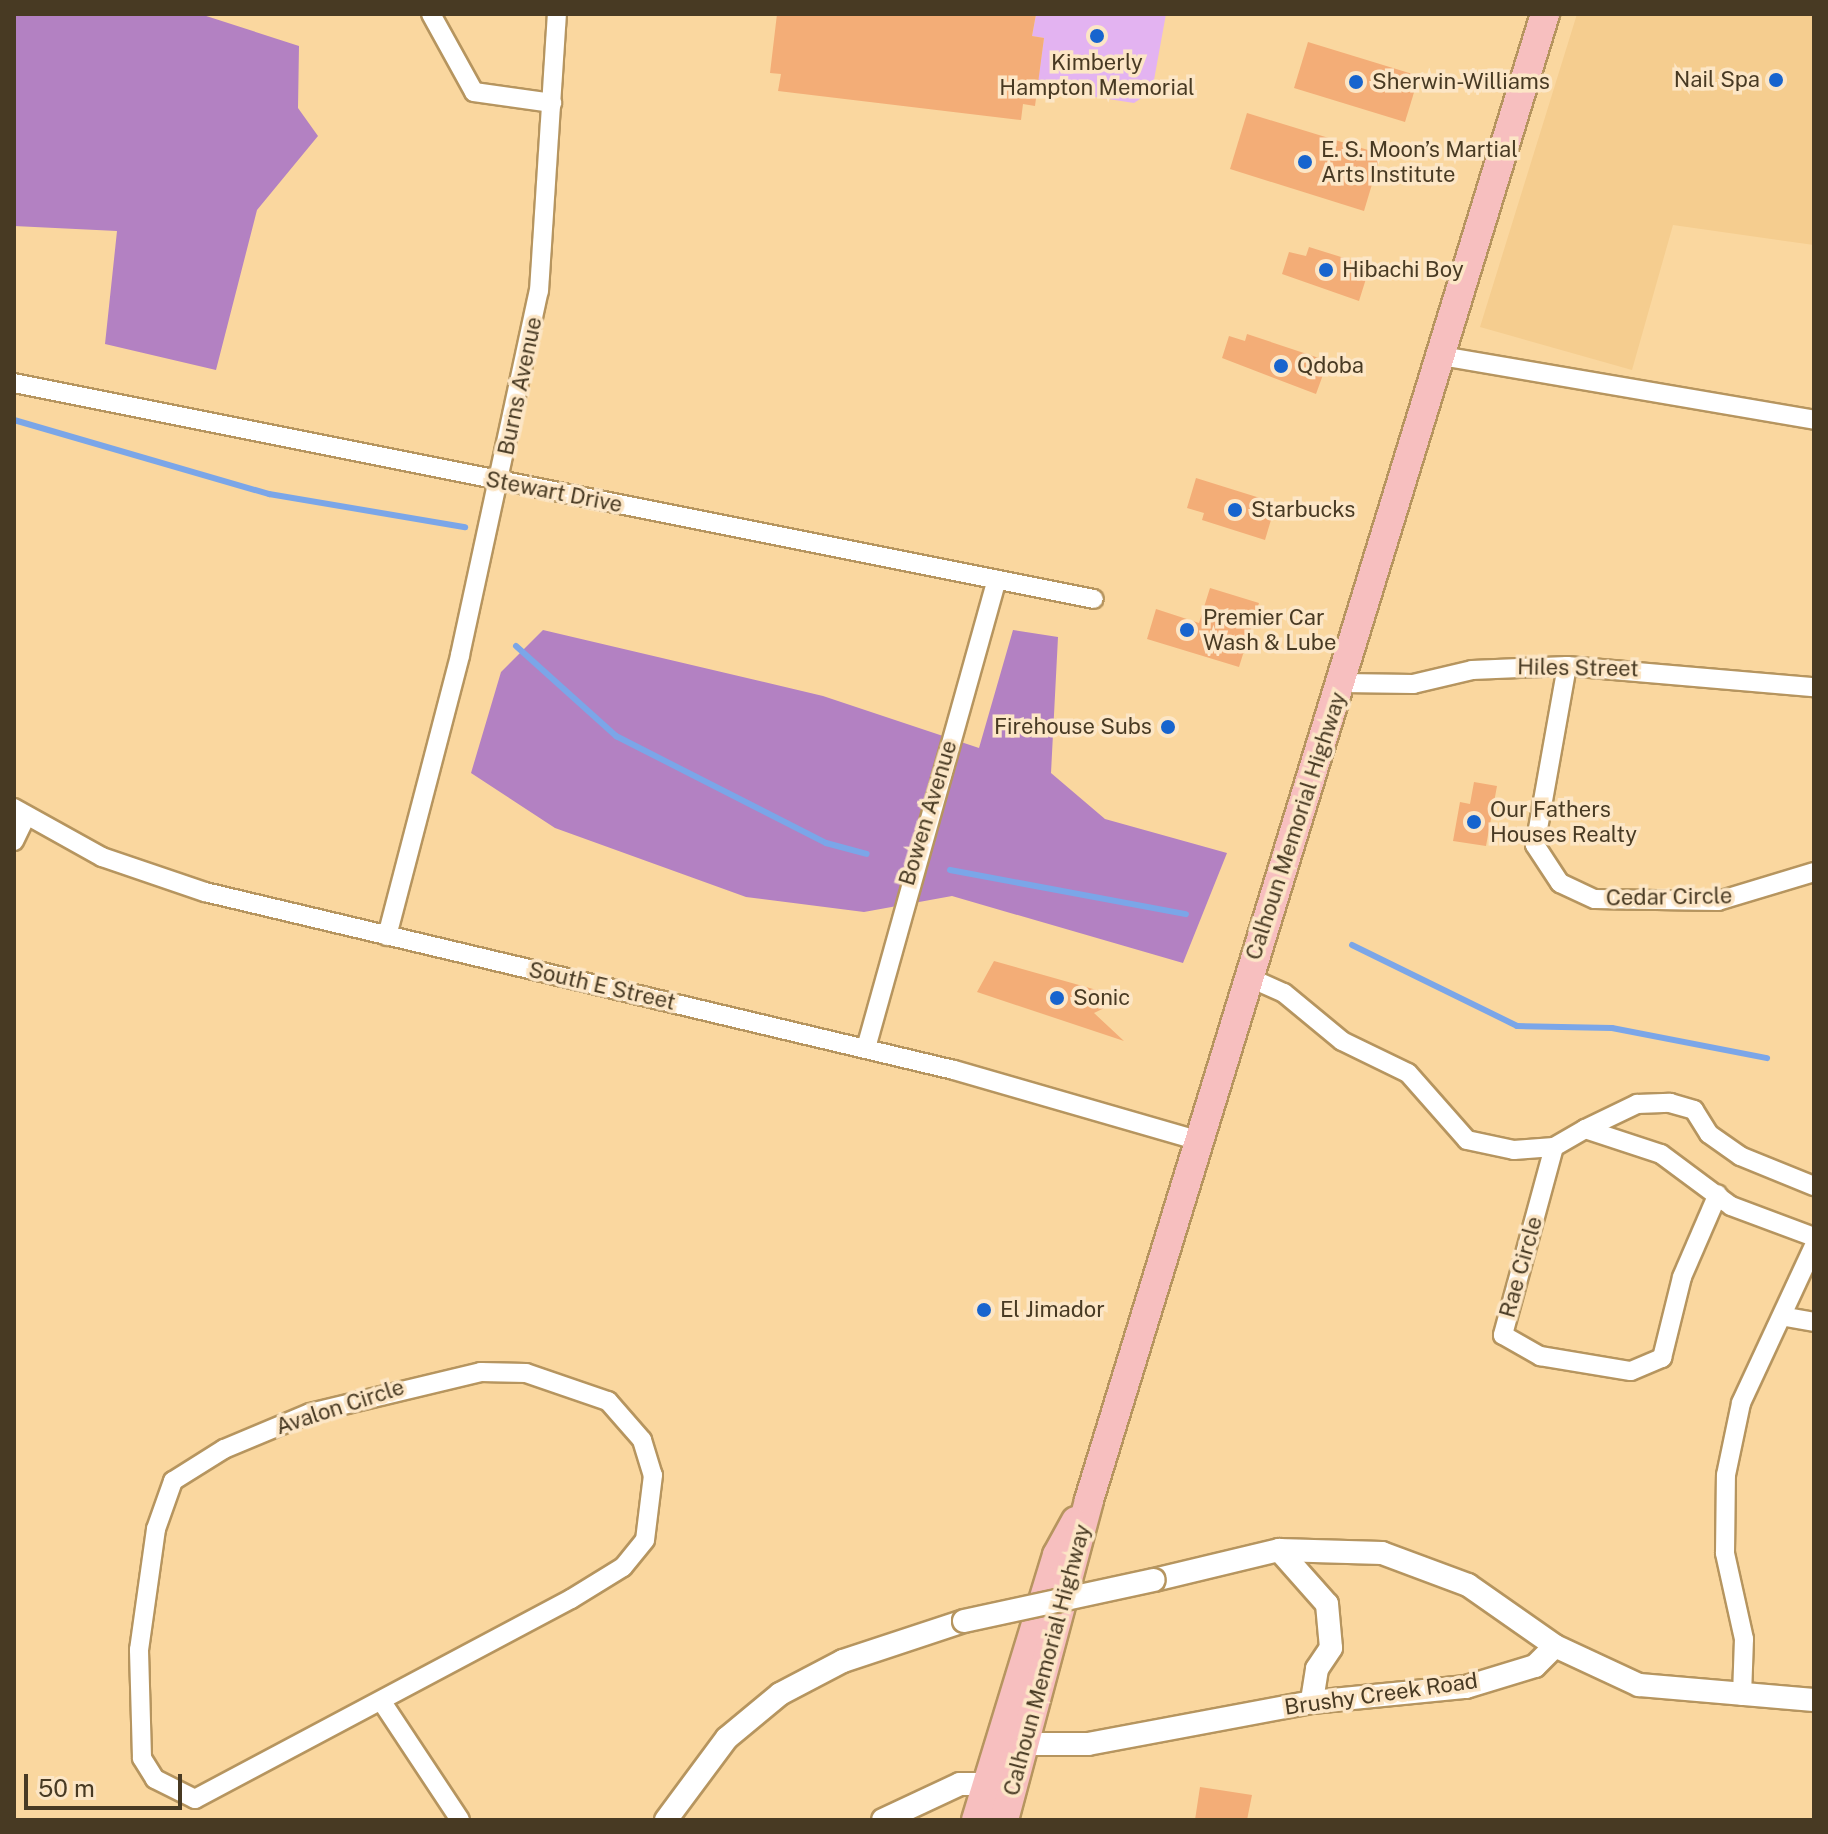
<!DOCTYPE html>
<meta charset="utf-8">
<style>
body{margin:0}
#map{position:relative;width:1828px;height:1834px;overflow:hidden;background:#fad79f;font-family:"Public Sans",sans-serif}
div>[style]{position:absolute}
.built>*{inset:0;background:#f5cd8f}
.green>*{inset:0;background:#e3b3f1}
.forest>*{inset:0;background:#b381c2}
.stream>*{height:6px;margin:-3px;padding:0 3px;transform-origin:3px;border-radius:3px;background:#7ba6e8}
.building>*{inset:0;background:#f3ad77}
.roads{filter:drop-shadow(2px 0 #b6955f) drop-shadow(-2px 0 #b6955f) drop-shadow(0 2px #b6955f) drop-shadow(0 -2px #b6955f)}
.minor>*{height:18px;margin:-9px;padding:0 9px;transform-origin:9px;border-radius:9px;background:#fff}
.tertiary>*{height:22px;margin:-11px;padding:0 11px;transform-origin:11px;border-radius:11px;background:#fff}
.trunk>*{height:28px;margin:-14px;padding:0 14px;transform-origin:14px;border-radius:14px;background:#f7bfbf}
.bridges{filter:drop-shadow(2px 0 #b6955f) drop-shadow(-2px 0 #b6955f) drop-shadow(0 2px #b6955f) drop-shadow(0 -2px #b6955f)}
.tertiary-bridge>*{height:22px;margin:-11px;padding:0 11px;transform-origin:11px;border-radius:11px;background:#fff}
.dots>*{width:22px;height:22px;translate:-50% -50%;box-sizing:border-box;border:4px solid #fce6c6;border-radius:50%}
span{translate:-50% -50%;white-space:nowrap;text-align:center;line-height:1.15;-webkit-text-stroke:7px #fce6c6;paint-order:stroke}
.poi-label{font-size:22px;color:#483a23}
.right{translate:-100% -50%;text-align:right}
.left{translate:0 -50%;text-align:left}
.street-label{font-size:22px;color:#483a23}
.frame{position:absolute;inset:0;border:16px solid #483a23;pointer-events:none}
.scale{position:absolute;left:24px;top:1774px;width:158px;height:36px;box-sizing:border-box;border:4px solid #483a23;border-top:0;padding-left:10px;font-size:24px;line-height:28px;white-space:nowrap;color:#483a23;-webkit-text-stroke:6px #fce6c6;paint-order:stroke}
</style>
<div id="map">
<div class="built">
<div style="clip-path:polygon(1577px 14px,1814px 14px,1814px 245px,1673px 225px,1632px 370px,1480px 327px)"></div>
</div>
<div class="green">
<div style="clip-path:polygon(1036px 14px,1166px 14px,1152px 91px,1134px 103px,1037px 88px,1044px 38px,1032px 36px)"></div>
</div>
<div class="forest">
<div style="clip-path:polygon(14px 14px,200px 14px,299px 46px,298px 108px,318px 136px,257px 210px,216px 370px,105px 344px,117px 231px,14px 226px)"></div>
<div style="clip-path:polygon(543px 630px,823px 696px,979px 748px,1013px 630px,1058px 637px,1051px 773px,1105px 819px,1227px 853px,1183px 963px,952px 896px,864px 912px,746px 897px,555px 828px,471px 773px,501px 672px)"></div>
</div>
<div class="stream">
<div style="left:14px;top:420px;width:266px;rotate:16.2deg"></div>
<div style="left:269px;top:494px;width:199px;rotate:9.6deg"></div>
<div style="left:516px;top:646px;width:135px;rotate:42deg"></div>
<div style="left:616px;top:736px;width:236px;rotate:27deg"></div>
<div style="left:826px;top:843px;width:42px;rotate:15deg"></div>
<div style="left:950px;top:870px;width:240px;rotate:10.6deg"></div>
<div style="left:1352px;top:945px;width:184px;rotate:26.1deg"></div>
<div style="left:1517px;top:1026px;width:95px;rotate:1.2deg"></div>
<div style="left:1612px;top:1028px;width:158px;rotate:11deg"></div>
</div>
<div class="building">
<div style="clip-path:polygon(777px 14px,1036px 14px,1032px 36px,1044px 38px,1035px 106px,1023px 104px,1021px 120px,778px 91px,781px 74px,770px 73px)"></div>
<div style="clip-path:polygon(1308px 42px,1419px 76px,1405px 122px,1294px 88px)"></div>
<div style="clip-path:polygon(1247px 113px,1381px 154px,1364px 211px,1230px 169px)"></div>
<div style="clip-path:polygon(1309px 247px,1370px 266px,1359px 301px,1282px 274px,1289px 252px,1306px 256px)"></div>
<div style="clip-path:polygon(1247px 334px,1328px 361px,1316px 394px,1222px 358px,1229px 336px,1245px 341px)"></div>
<div style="clip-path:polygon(1196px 478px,1276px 503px,1265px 540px,1202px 520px,1204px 513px,1187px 508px)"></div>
<div style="clip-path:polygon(1210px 588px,1259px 603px,1239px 667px,1147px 639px,1156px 609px,1199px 623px)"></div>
<div style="clip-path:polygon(1474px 782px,1497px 786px,1486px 846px,1453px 841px,1460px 802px,1470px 804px)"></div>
<div style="clip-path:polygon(994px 961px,1125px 998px,1094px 1013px,1124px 1041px,977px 992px)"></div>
<div style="clip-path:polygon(1200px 1787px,1252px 1795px,1247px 1820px,1195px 1820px)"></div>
</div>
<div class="roads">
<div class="minor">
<div style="left:431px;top:14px;width:89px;rotate:61.1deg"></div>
<div style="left:474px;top:92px;width:79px;rotate:8deg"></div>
<div style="left:1441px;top:356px;width:378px;rotate:9.7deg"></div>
<div style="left:14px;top:383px;width:1101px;rotate:11.31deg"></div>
<div style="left:1567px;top:666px;width:182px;rotate:100.1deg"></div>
<div style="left:1535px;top:845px;width:45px;rotate:56.7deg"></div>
<div style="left:1560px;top:883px;width:38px;rotate:25deg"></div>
<div style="left:1595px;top:899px;width:123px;rotate:0.9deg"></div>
<div style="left:1718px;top:901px;width:100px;rotate:-16.8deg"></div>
<div style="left:1343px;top:683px;width:70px;rotate:0.8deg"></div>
<div style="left:1413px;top:684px;width:61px;rotate:-13.3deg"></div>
<div style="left:1472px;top:670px;width:95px;rotate:-2.4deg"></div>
<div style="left:1567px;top:666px;width:248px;rotate:4.9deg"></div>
<div style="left:14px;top:808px;width:101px;rotate:29.1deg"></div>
<div style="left:102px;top:857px;width:109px;rotate:18.8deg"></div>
<div style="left:205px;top:892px;width:770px;rotate:13.37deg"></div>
<div style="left:954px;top:1070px;width:256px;rotate:16.1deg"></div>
<div style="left:14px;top:841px;width:28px;rotate:-64deg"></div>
<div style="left:387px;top:936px;width:290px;rotate:-75.4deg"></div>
<div style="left:460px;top:655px;width:372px;rotate:-77.8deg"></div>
<div style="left:539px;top:291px;width:278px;rotate:-86.3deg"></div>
<div style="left:1248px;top:977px;width:39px;rotate:24deg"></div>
<div style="left:1284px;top:993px;width:75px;rotate:39.6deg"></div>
<div style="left:1342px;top:1041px;width:73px;rotate:25.9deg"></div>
<div style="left:1408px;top:1073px;width:89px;rotate:48.6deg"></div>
<div style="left:1467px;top:1140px;width:48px;rotate:12deg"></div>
<div style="left:1514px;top:1150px;width:40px;rotate:-4.3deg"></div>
<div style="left:1554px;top:1147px;width:36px;rotate:-30deg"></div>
<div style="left:1585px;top:1129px;width:80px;rotate:18.2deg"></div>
<div style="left:1661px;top:1154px;width:87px;rotate:36.6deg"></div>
<div style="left:1731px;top:1206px;width:89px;rotate:20.5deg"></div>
<div style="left:866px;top:1048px;width:486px;rotate:-74.4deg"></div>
<div style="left:1585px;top:1129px;width:58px;rotate:-25.7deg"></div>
<div style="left:1637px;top:1104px;width:33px;rotate:-2deg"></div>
<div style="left:1670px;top:1103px;width:25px;rotate:16deg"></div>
<div style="left:1694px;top:1110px;width:28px;rotate:58deg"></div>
<div style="left:1709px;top:1134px;width:38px;rotate:35deg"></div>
<div style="left:1740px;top:1156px;width:80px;rotate:22.1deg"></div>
<div style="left:1554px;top:1147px;width:195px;rotate:105.2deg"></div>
<div style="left:1503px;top:1335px;width:43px;rotate:29.6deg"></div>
<div style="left:1540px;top:1356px;width:92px;rotate:9.4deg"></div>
<div style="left:1631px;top:1371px;width:34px;rotate:-23deg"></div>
<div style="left:1662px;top:1358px;width:83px;rotate:-76.1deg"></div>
<div style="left:1682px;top:1277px;width:90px;rotate:-66.6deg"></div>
<div style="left:1786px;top:1317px;width:28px;rotate:10deg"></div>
<div style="left:481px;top:1372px;width:45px;rotate:1.3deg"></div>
<div style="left:526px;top:1373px;width:87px;rotate:18.9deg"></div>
<div style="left:608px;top:1401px;width:52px;rotate:48.9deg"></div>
<div style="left:642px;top:1440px;width:37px;rotate:73deg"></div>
<div style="left:653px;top:1475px;width:65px;rotate:97deg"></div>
<div style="left:645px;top:1540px;width:35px;rotate:129deg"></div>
<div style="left:623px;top:1567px;width:61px;rotate:148.4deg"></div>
<div style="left:571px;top:1599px;width:426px;rotate:152deg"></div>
<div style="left:195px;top:1799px;width:45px;rotate:-153.4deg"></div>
<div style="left:155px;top:1779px;width:25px;rotate:-122deg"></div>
<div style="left:142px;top:1758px;width:108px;rotate:-91.6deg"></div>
<div style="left:139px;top:1650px;width:122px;rotate:-82deg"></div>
<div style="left:156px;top:1529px;width:51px;rotate:-70.5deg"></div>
<div style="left:173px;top:1481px;width:60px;rotate:-32.1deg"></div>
<div style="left:224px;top:1449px;width:93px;rotate:-22.7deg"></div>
<div style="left:310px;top:1413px;width:176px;rotate:-13.5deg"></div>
<div style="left:1742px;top:1696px;width:57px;rotate:-88deg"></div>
<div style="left:1744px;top:1639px;width:88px;rotate:-102.5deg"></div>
<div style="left:1725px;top:1553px;width:78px;rotate:-89.3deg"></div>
<div style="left:1726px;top:1475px;width:74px;rotate:-78.2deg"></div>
<div style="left:1741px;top:1403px;width:173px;rotate:-65.1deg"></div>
<div style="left:382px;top:1702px;width:141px;rotate:56.5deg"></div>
</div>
<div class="tertiary">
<div style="left:1279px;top:1550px;width:72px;rotate:48.4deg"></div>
<div style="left:1327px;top:1604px;width:44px;rotate:84.8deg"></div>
<div style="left:1331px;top:1648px;width:25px;rotate:124deg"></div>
<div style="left:1317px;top:1669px;width:33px;rotate:99deg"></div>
<div style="left:1154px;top:1580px;width:129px;rotate:-13.5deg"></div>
<div style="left:1279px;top:1550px;width:103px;rotate:1.7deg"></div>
<div style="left:1382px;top:1553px;width:92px;rotate:20.4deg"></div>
<div style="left:1468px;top:1585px;width:106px;rotate:35deg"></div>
<div style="left:1555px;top:1646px;width:93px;rotate:24.9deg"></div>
<div style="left:1639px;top:1685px;width:176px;rotate:4.9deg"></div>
<div style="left:1028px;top:1744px;width:60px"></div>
<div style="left:1088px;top:1744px;width:228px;rotate:-10.6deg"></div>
<div style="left:1312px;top:1702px;width:155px;rotate:-5.6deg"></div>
<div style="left:1466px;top:1687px;width:72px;rotate:-16.9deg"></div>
<div style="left:1535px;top:1666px;width:28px;rotate:-45deg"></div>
<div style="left:666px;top:1820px;width:102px;rotate:-53.4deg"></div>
<div style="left:727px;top:1738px;width:69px;rotate:-39.7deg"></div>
<div style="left:780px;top:1694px;width:71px;rotate:-27.6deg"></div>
<div style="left:843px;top:1661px;width:127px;rotate:-18.3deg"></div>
<div style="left:883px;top:1820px;width:85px;rotate:-25.1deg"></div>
<div style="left:960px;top:1784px;width:25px"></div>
</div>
<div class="trunk">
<div style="left:976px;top:1820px;width:277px;rotate:-73deg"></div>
<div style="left:1057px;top:1555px;width:39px;rotate:-61deg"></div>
<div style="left:1004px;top:1820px;width:331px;rotate:-75.1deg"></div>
<div style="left:1089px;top:1500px;width:1554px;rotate:-72.94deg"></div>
</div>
</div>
<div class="bridges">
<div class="tertiary-bridge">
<div style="left:964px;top:1621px;width:194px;rotate:-12.2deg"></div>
</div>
</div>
<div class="dots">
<div style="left:1097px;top:36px;background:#1764ce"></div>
<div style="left:1776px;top:80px;background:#1764ce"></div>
<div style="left:1356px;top:82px;background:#1764ce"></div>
<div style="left:1305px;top:162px;background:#1764ce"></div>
<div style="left:1326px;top:270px;background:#1764ce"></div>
<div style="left:1281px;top:366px;background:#1764ce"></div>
<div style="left:1235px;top:510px;background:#1764ce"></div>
<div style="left:1187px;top:630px;background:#1764ce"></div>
<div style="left:1168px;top:727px;background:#1764ce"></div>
<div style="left:1474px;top:822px;background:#1764ce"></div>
<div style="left:1057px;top:998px;background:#1764ce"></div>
<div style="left:984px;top:1310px;background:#1764ce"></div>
</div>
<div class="poi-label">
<span style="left:1097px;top:75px">Kimberly<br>Hampton Memorial</span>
<span class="right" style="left:1760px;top:80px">Nail Spa</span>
<span class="left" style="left:1372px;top:82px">Sherwin-Williams</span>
<span class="left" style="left:1321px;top:162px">E. S. Moon’s Martial<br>Arts Institute</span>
<span class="left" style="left:1342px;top:270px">Hibachi Boy</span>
<span class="left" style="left:1297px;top:366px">Qdoba</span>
<span class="left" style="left:1251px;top:510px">Starbucks</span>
<span class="left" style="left:1203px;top:630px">Premier Car<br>Wash &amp; Lube</span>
<span class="right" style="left:1152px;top:727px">Firehouse Subs</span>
<span class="left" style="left:1490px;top:822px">Our Fathers<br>Houses Realty</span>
<span class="left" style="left:1073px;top:998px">Sonic</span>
<span class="left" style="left:1000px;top:1310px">El Jimador</span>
</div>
<div class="street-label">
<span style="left:520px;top:386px;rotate:-78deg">Burns Avenue</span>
<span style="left:554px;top:492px;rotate:11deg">Stewart Drive</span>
<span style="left:1578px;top:668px;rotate:1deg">Hiles Street</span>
<span style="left:928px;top:813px;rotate:-73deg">Bowen Avenue</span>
<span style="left:1296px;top:826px;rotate:-72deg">Calhoun Memorial Highway</span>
<span style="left:1669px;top:897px;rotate:-1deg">Cedar Circle</span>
<span style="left:602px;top:986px;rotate:13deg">South E Street</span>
<span style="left:1521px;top:1267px;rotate:-74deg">Rae Circle</span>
<span style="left:340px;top:1407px;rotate:-18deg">Avalon Circle</span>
<span style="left:1047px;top:1660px;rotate:-75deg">Calhoun Memorial Highway</span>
<span style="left:1381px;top:1694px;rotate:-8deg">Brushy Creek Road</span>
</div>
<div class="frame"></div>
<div class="scale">50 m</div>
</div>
